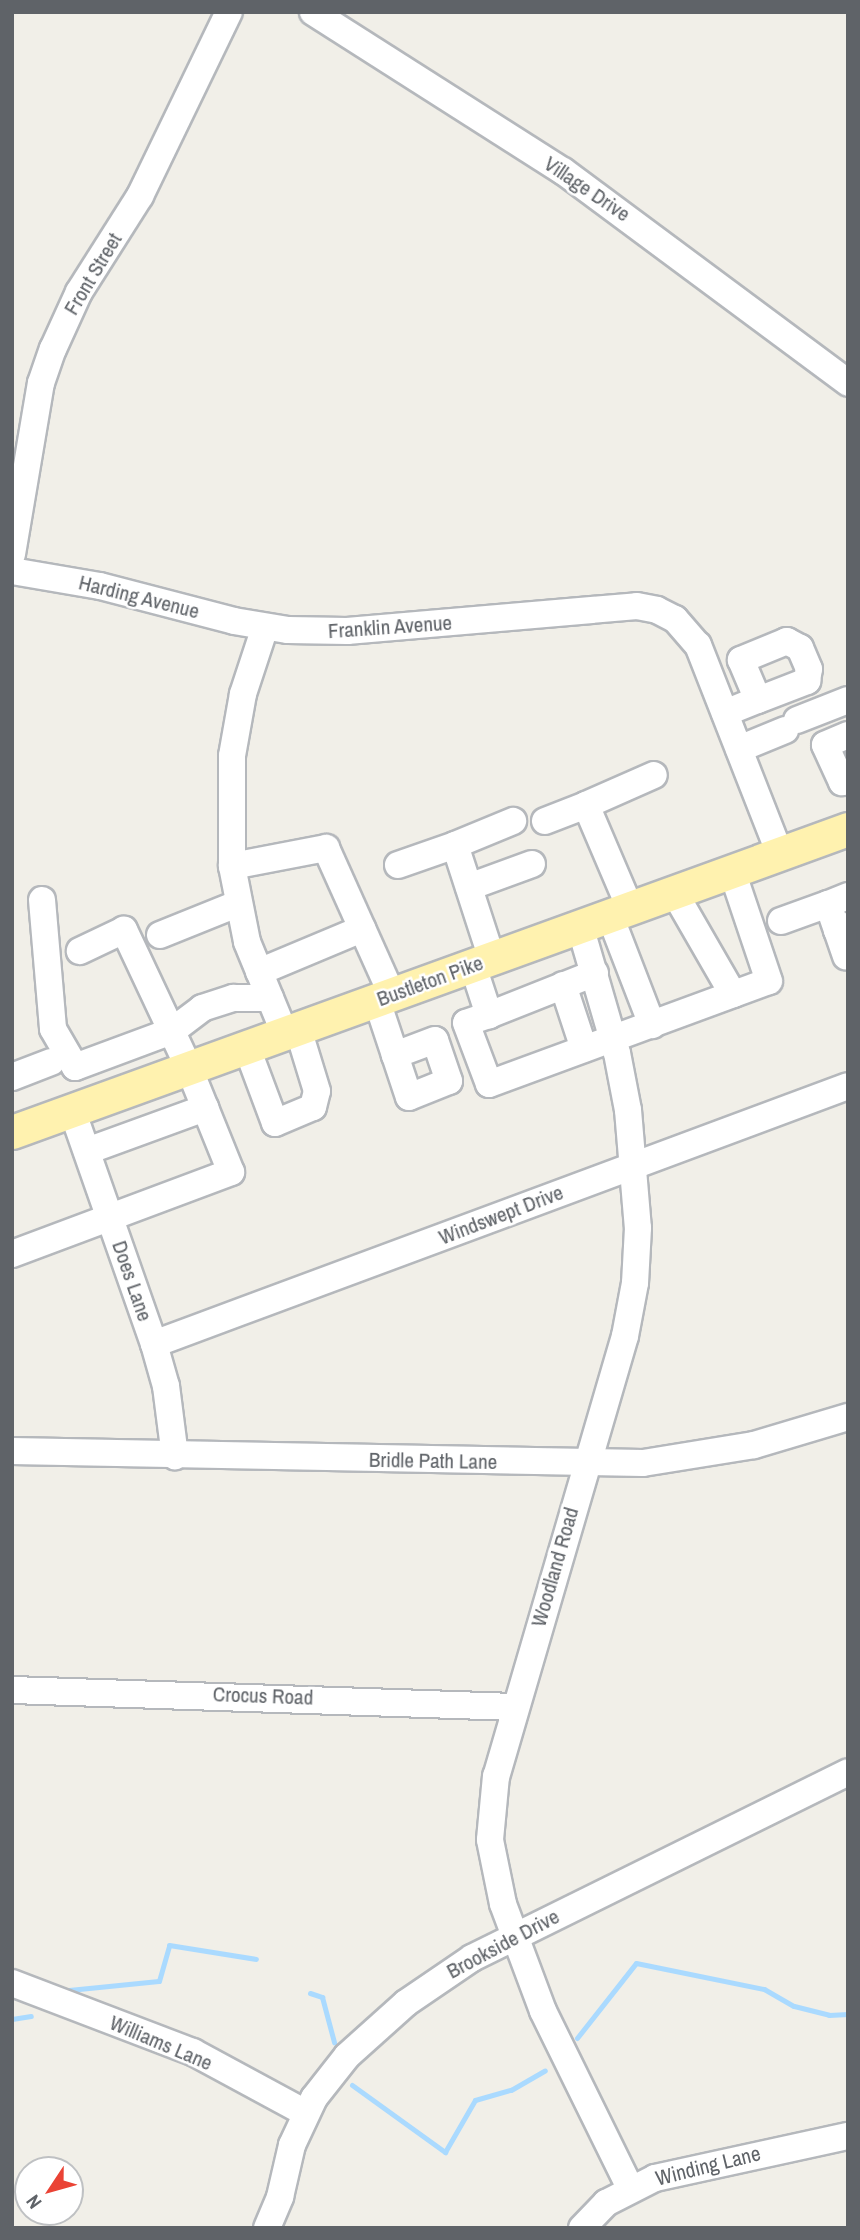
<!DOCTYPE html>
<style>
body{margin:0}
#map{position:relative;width:860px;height:2240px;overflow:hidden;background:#f1efe8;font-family:"Archivo Narrow",sans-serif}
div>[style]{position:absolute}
.stream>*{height:5px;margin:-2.5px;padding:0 2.5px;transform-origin:2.5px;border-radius:2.5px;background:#aadaff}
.roads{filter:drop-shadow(2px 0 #b5b8bc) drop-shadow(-2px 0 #b5b8bc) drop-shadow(0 2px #b5b8bc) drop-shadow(0 -2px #b5b8bc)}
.minor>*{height:26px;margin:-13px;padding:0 13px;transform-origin:13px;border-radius:13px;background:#fff}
.major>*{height:33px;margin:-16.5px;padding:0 16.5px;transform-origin:16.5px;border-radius:16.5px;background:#fff2af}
span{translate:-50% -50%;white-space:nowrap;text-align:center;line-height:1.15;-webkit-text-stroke:5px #fff;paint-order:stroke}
.street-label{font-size:21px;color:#5f6368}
.frame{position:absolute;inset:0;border:14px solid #5f6368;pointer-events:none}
.north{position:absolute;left:14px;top:2156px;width:70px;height:70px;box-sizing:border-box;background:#fff;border:2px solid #bfc1c3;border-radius:50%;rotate:234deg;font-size:19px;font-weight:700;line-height:28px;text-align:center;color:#5f6368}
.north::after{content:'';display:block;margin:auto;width:24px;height:32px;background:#ea4335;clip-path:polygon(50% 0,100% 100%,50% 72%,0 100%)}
</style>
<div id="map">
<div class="stream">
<div style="left:69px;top:1990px;width:90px;rotate:-5.7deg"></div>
<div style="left:159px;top:1981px;width:37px;rotate:-74deg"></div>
<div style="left:169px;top:1945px;width:88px;rotate:9.1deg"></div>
<div style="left:310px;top:1993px;width:13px;rotate:18deg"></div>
<div style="left:322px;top:1997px;width:47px;rotate:75.1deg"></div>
<div style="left:12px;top:2019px;width:19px;rotate:-9deg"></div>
<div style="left:577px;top:2038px;width:95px;rotate:-51.8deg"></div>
<div style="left:636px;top:1963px;width:131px;rotate:11.5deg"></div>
<div style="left:764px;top:1989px;width:34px;rotate:30deg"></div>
<div style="left:794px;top:2006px;width:36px;rotate:14deg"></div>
<div style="left:829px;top:2015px;width:19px;rotate:-3deg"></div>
<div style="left:352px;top:2085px;width:115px;rotate:35.8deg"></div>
<div style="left:445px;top:2152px;width:60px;rotate:-60deg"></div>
<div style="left:475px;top:2100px;width:37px;rotate:-16deg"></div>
<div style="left:511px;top:2090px;width:39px;rotate:-30deg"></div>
</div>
<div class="roads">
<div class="minor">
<div style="left:313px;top:12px;width:296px;rotate:32.5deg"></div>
<div style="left:563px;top:171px;width:355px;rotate:36.6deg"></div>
<div style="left:12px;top:554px;width:173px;rotate:-80.4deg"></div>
<div style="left:41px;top:383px;width:36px;rotate:-71deg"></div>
<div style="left:53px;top:349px;width:63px;rotate:-65.5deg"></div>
<div style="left:79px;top:292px;width:114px;rotate:-57.6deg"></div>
<div style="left:140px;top:196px;width:204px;rotate:-64.2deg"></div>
<div style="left:12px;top:571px;width:89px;rotate:9.7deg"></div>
<div style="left:100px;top:586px;width:138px;rotate:14.6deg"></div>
<div style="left:234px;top:621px;width:55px;rotate:9.5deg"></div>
<div style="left:288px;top:630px;width:59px;rotate:1deg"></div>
<div style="left:347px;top:631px;width:291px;rotate:-4.9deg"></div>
<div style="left:637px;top:606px;width:20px;rotate:11deg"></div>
<div style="left:657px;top:610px;width:20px;rotate:27deg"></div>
<div style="left:675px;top:619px;width:35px;rotate:49deg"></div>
<div style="left:698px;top:645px;width:225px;rotate:68.6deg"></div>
<div style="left:265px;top:627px;width:71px;rotate:108.2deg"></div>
<div style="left:243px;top:694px;width:63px;rotate:100.1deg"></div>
<div style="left:232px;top:756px;width:110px;rotate:90deg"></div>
<div style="left:232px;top:866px;width:77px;rotate:78.8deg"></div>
<div style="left:247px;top:942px;width:100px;rotate:67.6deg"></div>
<div style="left:725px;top:713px;width:35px;rotate:-22deg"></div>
<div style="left:758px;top:700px;width:53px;rotate:-21.2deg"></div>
<div style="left:807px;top:681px;width:12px;rotate:-81deg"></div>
<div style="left:809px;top:669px;width:23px;rotate:-113deg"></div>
<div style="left:800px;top:648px;width:15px;rotate:-152deg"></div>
<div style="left:787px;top:641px;width:50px;rotate:157.6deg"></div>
<div style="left:741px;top:660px;width:43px;rotate:67deg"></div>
<div style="left:797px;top:720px;width:55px;rotate:-21.4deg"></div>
<div style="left:848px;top:735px;width:25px;rotate:157deg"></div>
<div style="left:825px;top:745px;width:41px;rotate:65.3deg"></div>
<div style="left:842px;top:782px;width:6px;rotate:-18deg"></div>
<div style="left:739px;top:749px;width:50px;rotate:-22.4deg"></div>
<div style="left:586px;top:805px;width:74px;rotate:-23.8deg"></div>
<div style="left:545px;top:821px;width:44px;rotate:-21.3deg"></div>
<div style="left:586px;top:805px;width:112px;rotate:66.9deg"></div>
<div style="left:455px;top:845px;width:63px;rotate:-22.5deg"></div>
<div style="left:398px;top:865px;width:60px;rotate:-19.3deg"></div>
<div style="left:455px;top:845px;width:120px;rotate:72deg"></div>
<div style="left:232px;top:866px;width:96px;rotate:-10.8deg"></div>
<div style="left:326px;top:848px;width:161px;rotate:65.8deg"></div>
<div style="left:469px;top:887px;width:67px;rotate:-20.1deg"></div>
<div style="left:674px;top:892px;width:118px;rotate:60deg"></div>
<div style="left:848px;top:896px;width:22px;rotate:158deg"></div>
<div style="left:828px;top:904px;width:28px;rotate:71deg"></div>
<div style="left:837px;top:930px;width:12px;rotate:-20deg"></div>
<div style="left:42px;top:900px;width:129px;rotate:85.1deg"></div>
<div style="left:53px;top:1029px;width:44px;rotate:59.9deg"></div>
<div style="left:75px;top:1067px;width:103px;rotate:-20.4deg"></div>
<div style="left:172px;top:1031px;width:38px;rotate:-37deg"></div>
<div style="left:202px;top:1008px;width:33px;rotate:-18deg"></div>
<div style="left:233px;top:998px;width:37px"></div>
<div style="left:610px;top:916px;width:117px;rotate:68.9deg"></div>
<div style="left:781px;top:921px;width:50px;rotate:-19.9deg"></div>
<div style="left:580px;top:926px;width:132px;rotate:73.8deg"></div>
<div style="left:617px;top:1053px;width:58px;rotate:79.1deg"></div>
<div style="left:628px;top:1110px;width:118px;rotate:85.2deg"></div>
<div style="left:638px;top:1228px;width:55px;rotate:93.1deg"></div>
<div style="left:635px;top:1283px;width:54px;rotate:100.7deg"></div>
<div style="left:625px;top:1336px;width:459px;rotate:106.3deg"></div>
<div style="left:496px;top:1776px;width:64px;rotate:95.4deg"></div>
<div style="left:490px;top:1840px;width:65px;rotate:78.5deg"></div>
<div style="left:503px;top:1904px;width:114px;rotate:69.5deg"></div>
<div style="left:543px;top:2011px;width:197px;rotate:63.8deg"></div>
<div style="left:837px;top:930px;width:28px;rotate:71deg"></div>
<div style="left:160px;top:935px;width:83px;rotate:-21.9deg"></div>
<div style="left:473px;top:966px;width:52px;rotate:71.9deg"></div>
<div style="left:489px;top:1015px;width:114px;rotate:-21.6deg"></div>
<div style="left:259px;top:972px;width:112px;rotate:-22.7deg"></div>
<div style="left:563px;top:985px;width:67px;rotate:71.8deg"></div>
<div style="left:377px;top:1001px;width:101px;rotate:71.6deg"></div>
<div style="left:409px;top:1097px;width:43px;rotate:-21.8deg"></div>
<div style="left:449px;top:1081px;width:43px;rotate:-108.9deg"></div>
<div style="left:435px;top:1040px;width:43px;rotate:159.4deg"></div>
<div style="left:489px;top:1015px;width:24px;rotate:161deg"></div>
<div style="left:466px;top:1023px;width:65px;rotate:69.3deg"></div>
<div style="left:489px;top:1084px;width:298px;rotate:-20.2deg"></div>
<div style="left:769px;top:981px;width:116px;rotate:-108.6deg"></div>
<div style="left:247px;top:1048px;width:80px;rotate:69.5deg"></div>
<div style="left:275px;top:1123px;width:41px;rotate:-22.8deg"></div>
<div style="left:313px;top:1107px;width:16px;rotate:-76deg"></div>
<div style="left:317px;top:1091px;width:65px;rotate:-107deg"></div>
<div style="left:12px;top:1077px;width:42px;rotate:-21deg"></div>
<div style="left:72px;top:1110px;width:248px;rotate:70.7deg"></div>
<div style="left:154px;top:1344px;width:44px;rotate:74.1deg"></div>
<div style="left:166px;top:1386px;width:71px;rotate:82.7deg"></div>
<div style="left:87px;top:1151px;width:126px;rotate:-20deg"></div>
<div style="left:12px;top:1254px;width:234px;rotate:-20.5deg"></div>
<div style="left:231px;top:1172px;width:112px;rotate:-112deg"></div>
<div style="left:189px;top:1068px;width:153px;rotate:-115.2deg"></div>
<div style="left:124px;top:930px;width:49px;rotate:154.5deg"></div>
<div style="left:154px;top:1344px;width:740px;rotate:-20.39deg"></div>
<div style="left:12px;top:1451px;width:631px;rotate:1.09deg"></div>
<div style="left:643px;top:1463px;width:112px;rotate:-9.2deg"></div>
<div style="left:754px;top:1445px;width:98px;rotate:-16.6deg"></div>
<div style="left:12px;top:1690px;width:502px;rotate:1.94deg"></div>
<div style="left:12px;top:1983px;width:194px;rotate:20.9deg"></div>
<div style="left:193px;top:2052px;width:128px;rotate:28.4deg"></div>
<div style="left:267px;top:2228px;width:34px;rotate:-67deg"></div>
<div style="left:280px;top:2197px;width:53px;rotate:-77deg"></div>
<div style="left:292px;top:2145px;width:52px;rotate:-64.9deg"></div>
<div style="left:314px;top:2098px;width:53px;rotate:-51.8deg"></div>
<div style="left:347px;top:2056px;width:79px;rotate:-41.9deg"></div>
<div style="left:406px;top:2003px;width:80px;rotate:-34.3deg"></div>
<div style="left:472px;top:1958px;width:419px;rotate:-26.3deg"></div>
<div style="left:582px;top:2228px;width:35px;rotate:-46deg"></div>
<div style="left:606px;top:2203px;width:55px;rotate:-27deg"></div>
<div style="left:655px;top:2178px;width:198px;rotate:-12.3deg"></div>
</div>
<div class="major">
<div style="left:12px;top:1132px;width:889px;rotate:-19.92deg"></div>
</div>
</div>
<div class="street-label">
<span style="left:587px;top:189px;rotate:34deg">Village Drive</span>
<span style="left:93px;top:274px;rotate:-59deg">Front Street</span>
<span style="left:139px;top:597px;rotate:14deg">Harding Avenue</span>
<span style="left:390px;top:627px;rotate:-4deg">Franklin Avenue</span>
<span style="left:430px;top:981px;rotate:-20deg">Bustleton Pike</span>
<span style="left:501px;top:1215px;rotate:-21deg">Windswept Drive</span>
<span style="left:132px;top:1281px;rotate:71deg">Does Lane</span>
<span style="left:433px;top:1461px;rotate:1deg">Bridle Path Lane</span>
<span style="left:555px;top:1567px;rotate:-74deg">Woodland Road</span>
<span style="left:263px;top:1696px;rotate:2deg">Crocus Road</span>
<span style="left:503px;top:1944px;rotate:-28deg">Brookside Drive</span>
<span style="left:161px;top:2043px;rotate:23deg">Williams Lane</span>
<span style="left:708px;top:2166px;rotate:-14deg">Winding Lane</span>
</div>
<div class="frame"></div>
<div class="north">N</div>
</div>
